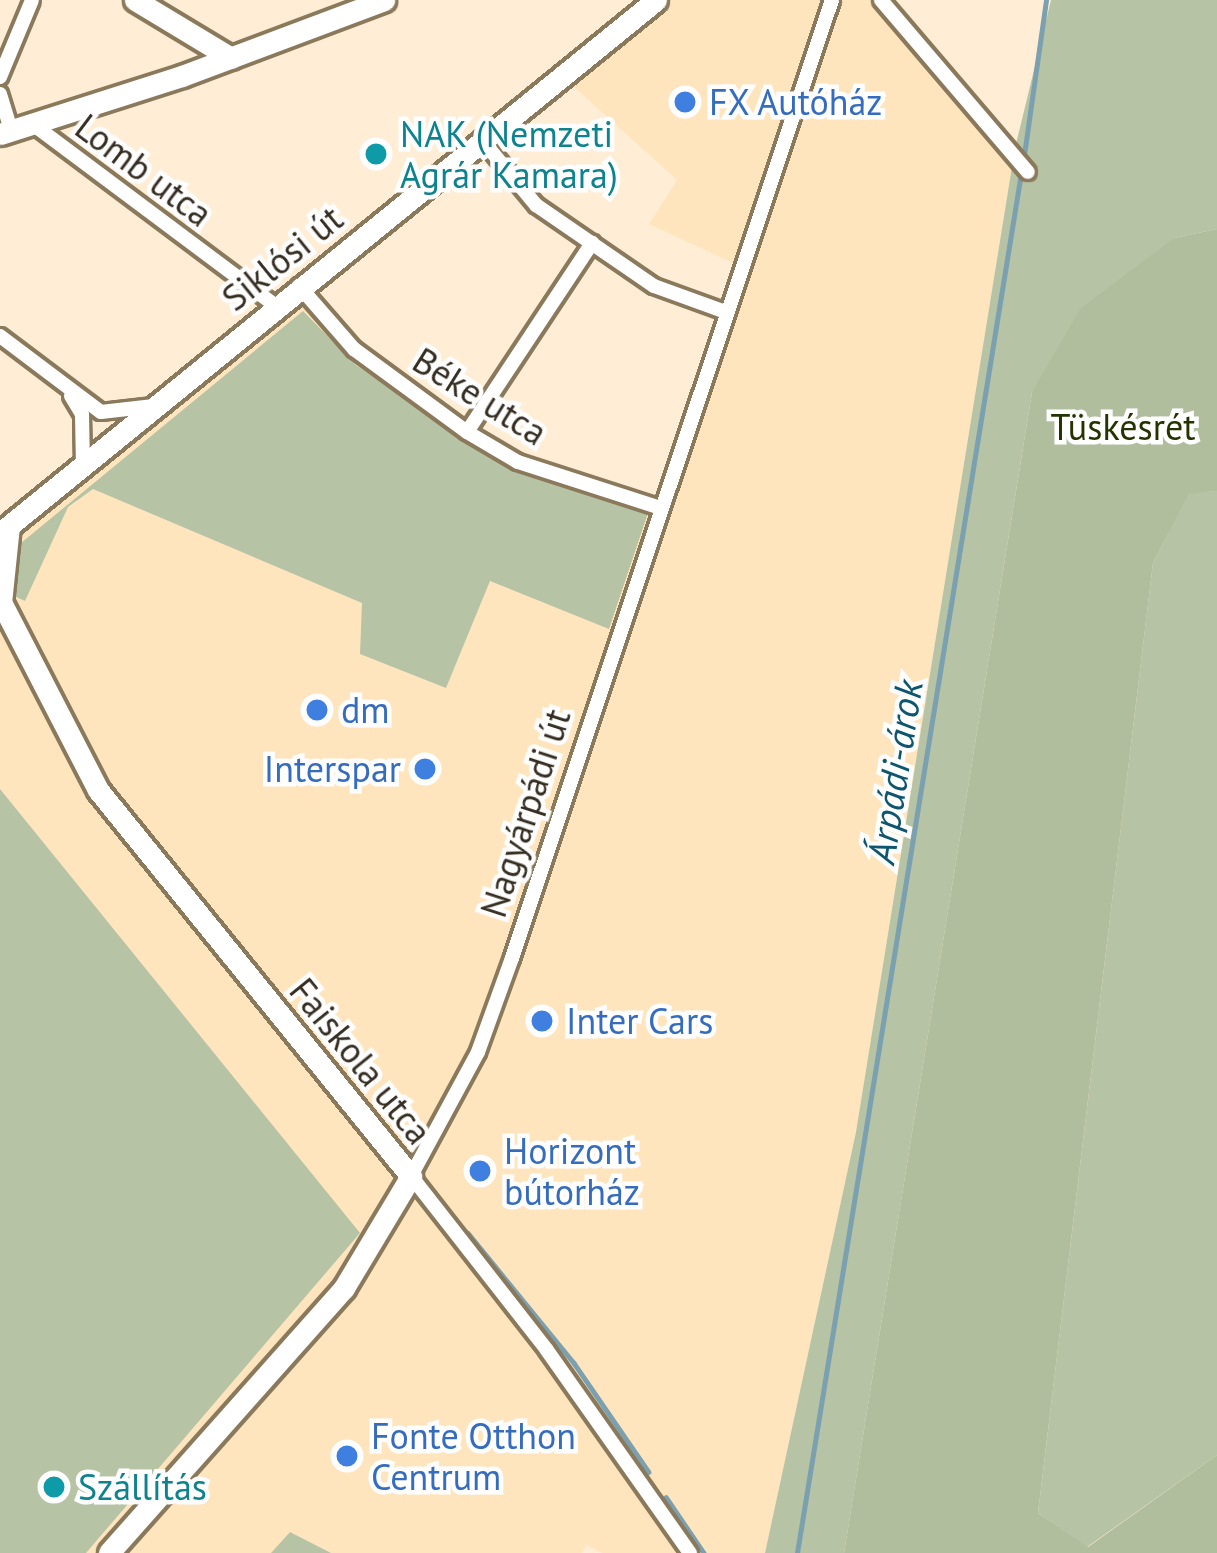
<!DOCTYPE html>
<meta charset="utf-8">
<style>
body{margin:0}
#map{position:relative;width:1217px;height:1553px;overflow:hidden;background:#ffeed5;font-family:"PT Sans",sans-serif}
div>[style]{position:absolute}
.built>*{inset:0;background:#fee5be}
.green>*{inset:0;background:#b6c3a4}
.forest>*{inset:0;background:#b0be9e}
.stream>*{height:4.5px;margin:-2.25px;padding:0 2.25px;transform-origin:2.25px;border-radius:2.25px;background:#7ba0b0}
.roads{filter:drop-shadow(3px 0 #8b795c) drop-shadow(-3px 0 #8b795c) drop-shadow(0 3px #8b795c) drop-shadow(0 -3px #8b795c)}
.street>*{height:14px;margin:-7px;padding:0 7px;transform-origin:7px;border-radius:7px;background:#fff}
.secondary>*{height:21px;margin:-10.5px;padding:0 10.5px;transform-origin:10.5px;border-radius:10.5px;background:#fff}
.primary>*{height:21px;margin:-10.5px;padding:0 10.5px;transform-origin:10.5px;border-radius:10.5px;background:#fff}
.dots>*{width:33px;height:33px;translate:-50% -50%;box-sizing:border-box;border:6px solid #fefefe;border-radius:50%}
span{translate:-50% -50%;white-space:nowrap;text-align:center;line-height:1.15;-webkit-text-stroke:9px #fefefe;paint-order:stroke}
.shop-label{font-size:36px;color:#366cbe}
.left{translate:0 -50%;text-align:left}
.right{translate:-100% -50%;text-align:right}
.culture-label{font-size:36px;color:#0d838f}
.street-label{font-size:36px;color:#352d21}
.park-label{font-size:36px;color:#243400}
.water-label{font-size:39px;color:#0e566f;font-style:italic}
</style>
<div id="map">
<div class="built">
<div style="clip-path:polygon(634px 0,884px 0,1015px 148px,856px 1132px,765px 1553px,602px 1553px,586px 1545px,582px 1553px,331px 1553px,290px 1532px,271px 1553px,0 1553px,360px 1234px,0 789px,0 550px,309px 301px,353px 350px,517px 463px,651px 506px,737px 265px,649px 224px,677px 180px,552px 67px)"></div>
</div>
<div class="green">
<div style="clip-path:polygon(1051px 0,1217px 0,1217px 229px,1174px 238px,1032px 392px,844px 1553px,765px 1553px,856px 1132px,1015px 148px)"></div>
<div style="clip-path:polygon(303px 311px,356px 365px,513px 470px,648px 513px,609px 629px,490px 581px,446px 688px,360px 654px,362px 603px,93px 489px,68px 507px,25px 601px,14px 596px,12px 568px,21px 543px)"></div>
<div style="clip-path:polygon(1217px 491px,1217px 1455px,1087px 1547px,1038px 1513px,1153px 563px,1189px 493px)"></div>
<div style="clip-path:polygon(0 789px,360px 1233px,86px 1553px,0 1553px)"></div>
<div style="clip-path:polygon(290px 1532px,331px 1553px,271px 1553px)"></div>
</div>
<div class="forest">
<div style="clip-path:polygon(1217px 229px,1217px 491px,1189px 494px,1153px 563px,1038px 1513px,1088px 1547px,1217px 1455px,1217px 1553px,844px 1553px,1032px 392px,1080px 309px,1174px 238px)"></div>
</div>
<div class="stream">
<div style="left:1023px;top:162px;width:164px;rotate:-81.9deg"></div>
<div style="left:468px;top:1233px;width:168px;rotate:50.8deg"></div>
<div style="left:574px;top:1363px;width:132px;rotate:55.5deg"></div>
<div style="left:666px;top:1497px;width:68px;rotate:55.8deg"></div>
<div style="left:797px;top:1553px;width:1398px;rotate:-80.78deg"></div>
</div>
<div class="roads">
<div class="street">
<div style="left:881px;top:0;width:226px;rotate:49.5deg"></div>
<div style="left:0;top:77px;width:83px;rotate:-67.4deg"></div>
<div style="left:0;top:94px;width:39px;rotate:73deg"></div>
<div style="left:34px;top:125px;width:302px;rotate:36.8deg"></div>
<div style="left:482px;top:140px;width:85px;rotate:50.3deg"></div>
<div style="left:536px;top:205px;width:143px;rotate:34.5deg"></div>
<div style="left:654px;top:286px;width:77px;rotate:19.9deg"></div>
<div style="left:299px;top:286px;width:84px;rotate:48.9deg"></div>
<div style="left:354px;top:349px;width:140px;rotate:36.3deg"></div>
<div style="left:467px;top:432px;width:59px;rotate:30.5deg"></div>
<div style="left:518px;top:462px;width:149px;rotate:17.9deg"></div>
<div style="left:0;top:336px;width:126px;rotate:37deg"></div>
<div style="left:101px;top:412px;width:53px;rotate:-6.5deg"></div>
<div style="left:71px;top:396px;width:21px;rotate:59deg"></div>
<div style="left:82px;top:414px;width:50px;rotate:88.9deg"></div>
<div style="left:467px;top:432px;width:227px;rotate:-56.5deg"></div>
<div style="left:690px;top:1553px;width:248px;rotate:-125.2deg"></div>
<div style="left:547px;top:1350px;width:221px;rotate:-128deg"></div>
<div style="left:411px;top:1176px;width:141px;rotate:-61.6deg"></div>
<div style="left:478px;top:1052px;width:100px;rotate:-70.1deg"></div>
<div style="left:512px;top:958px;width:1010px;rotate:-71.53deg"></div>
</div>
<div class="secondary">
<div style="left:135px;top:0;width:112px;rotate:31.1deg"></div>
<div style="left:0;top:134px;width:191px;rotate:-17.7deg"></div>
<div style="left:182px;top:76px;width:216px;rotate:-20.6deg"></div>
<div style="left:0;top:600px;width:214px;rotate:62.7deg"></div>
<div style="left:98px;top:790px;width:497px;rotate:51deg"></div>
<div style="left:411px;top:1176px;width:131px;rotate:120.9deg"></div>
<div style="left:344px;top:1288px;width:354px;rotate:131.6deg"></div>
<div style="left:1px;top:603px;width:77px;rotate:-84.1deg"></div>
</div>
<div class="primary">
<div style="left:0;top:533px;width:845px;rotate:-39.09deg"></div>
</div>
</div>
<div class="dots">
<div style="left:685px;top:102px;background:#3f7fe0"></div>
<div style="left:376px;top:154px;background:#0f9aa8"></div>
<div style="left:317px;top:710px;background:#3f7fe0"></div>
<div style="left:425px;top:769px;background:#3f7fe0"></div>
<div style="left:542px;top:1021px;background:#3f7fe0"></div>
<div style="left:480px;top:1171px;background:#3f7fe0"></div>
<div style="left:347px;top:1456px;background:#3f7fe0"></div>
<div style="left:54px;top:1487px;background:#0f9aa8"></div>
</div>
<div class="shop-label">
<span class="left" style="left:709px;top:102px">FX Autóház</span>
<span class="left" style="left:341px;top:710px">dm</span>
<span class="right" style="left:401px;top:769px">Interspar</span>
<span class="left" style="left:566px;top:1021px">Inter Cars</span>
<span class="left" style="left:504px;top:1171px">Horizont<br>bútorház</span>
<span class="left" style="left:371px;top:1456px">Fonte Otthon<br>Centrum</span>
</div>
<div class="culture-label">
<span class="left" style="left:400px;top:154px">NAK (Nemzeti<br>Agrár Kamara)</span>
<span class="left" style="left:78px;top:1487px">Szállítás</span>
</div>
<div class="street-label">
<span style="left:144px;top:170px;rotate:37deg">Lomb utca</span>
<span style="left:282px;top:258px;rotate:-39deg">Siklósi út</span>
<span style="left:480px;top:396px;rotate:32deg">Béke utca</span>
<span style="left:525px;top:813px;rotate:-72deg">Nagyárpádi út</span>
<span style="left:361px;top:1061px;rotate:51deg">Faiskola utca</span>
</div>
<div class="park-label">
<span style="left:1123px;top:427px">Tüskésrét</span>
</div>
<div class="water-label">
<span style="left:895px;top:772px;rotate:-81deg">Árpádi-árok</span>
</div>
</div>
